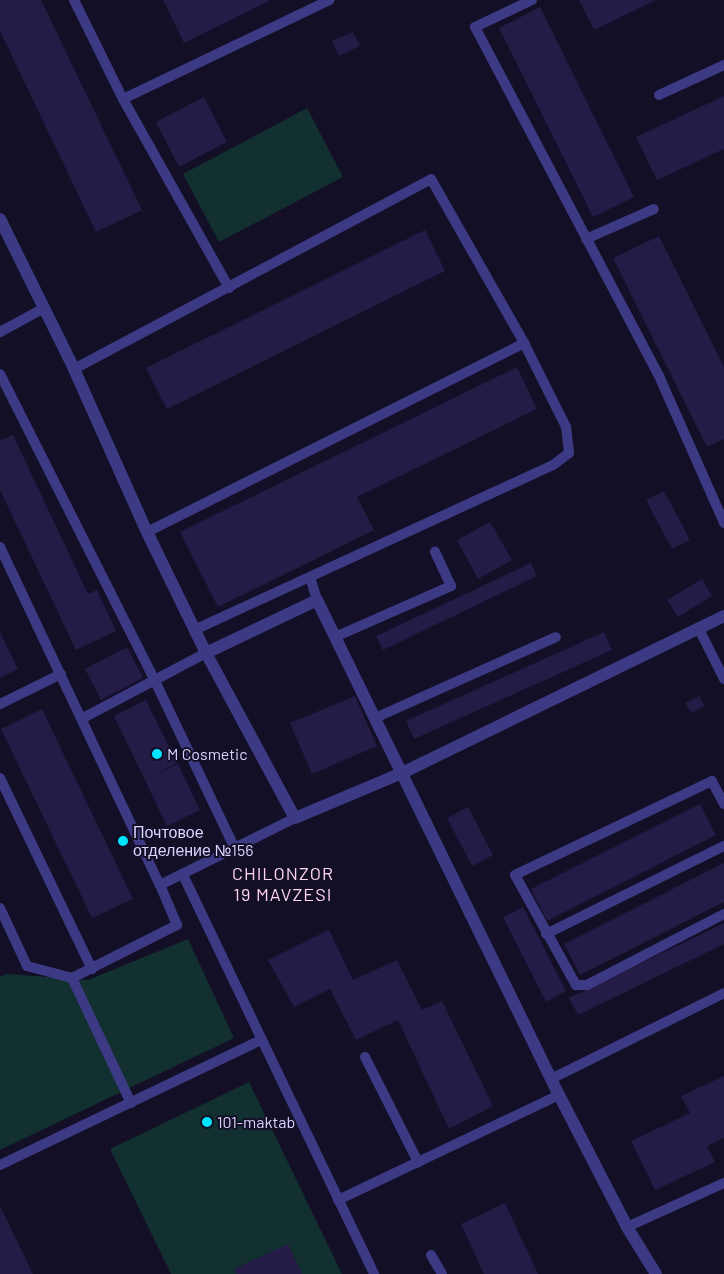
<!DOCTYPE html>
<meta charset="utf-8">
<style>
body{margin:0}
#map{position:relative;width:724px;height:1274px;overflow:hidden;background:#130f26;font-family:Barlow,sans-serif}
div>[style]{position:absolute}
.green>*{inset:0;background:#12302f}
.building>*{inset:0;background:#241b47}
.lane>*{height:10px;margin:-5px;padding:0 5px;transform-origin:5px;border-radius:5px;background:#3d3a85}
.street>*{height:12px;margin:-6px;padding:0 6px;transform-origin:6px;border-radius:6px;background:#3d3a85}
.dots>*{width:14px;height:14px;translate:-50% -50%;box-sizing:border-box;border:2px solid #130f26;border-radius:50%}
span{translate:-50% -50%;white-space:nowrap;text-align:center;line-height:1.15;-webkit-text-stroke:4px #130f26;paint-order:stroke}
.poi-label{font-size:16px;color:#d9d4ff}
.left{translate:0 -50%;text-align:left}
.neighbourhood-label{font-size:18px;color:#ffd6f0;letter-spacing:1px}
</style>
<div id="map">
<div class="green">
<div style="clip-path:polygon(307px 108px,343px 177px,219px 242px,183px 174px)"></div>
<div style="clip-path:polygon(188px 939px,234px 1038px,0 1150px,0 977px,7px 974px,88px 980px)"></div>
<div style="clip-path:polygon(249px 1082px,342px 1274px,171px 1274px,110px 1149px)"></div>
</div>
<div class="building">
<div style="clip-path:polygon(0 0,41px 0,142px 210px,96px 232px,0 31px)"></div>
<div style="clip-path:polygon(163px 0,271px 0,184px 43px)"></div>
<div style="clip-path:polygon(579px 0,656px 0,594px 30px)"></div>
<div style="clip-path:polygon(540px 7px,634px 197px,593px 217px,499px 28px)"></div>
<div style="clip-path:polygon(353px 32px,360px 46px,339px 56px,332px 41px)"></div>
<div style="clip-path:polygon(724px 96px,724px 149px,657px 180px,636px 137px)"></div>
<div style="clip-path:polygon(204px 97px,227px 142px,179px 167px,156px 122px)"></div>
<div style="clip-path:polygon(425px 230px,445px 271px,167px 409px,146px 368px)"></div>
<div style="clip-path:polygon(659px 236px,724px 367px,724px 439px,707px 447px,613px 258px)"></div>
<div style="clip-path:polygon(517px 367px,537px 409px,357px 497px,374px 530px,218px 607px,180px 532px)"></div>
<div style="clip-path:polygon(13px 435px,88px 594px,97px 590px,116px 631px,76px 650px,0 490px,0 441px)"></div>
<div style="clip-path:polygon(664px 491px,690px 540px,672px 549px,646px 500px)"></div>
<div style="clip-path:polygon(490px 522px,512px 560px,478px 579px,457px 540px)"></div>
<div style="clip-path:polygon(531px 563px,537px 576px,383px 650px,376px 636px)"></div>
<div style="clip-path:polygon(702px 579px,712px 596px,678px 617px,667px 600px)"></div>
<div style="clip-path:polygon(0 632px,18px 669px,0 678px)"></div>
<div style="clip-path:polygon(604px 632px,612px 650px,414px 739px,406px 721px)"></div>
<div style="clip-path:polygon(127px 647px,143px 678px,101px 700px,85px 669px)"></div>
<div style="clip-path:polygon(355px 696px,377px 746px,312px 774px,290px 723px)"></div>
<div style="clip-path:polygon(699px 696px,705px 706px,691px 713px,685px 703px)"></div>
<div style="clip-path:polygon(146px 700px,177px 763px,150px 777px,178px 764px,200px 810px,167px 826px,114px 716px)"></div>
<div style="clip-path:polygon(42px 709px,133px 899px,92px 918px,1px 729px)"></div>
<div style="clip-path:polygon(700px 804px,716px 835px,547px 921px,531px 889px)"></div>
<div style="clip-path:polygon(468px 807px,493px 855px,472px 866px,447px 818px)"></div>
<div style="clip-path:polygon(724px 863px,724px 902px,580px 975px,564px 944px)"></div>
<div style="clip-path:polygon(523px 907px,566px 991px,546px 1002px,503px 917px)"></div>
<div style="clip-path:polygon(724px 923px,724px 944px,578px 1015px,569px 998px)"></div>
<div style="clip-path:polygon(329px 930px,353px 980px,397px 960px,422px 1010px,442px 1001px,493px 1106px,449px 1129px,398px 1020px,356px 1040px,330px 989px,294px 1007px,268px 960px)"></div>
<div style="clip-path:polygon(724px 1076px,724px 1138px,707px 1146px,715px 1162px,655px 1190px,631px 1141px,690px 1113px,681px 1096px)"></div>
<div style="clip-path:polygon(505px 1203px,538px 1274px,484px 1274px,461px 1224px)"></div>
<div style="clip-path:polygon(0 1206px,33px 1274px,0 1274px)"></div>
<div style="clip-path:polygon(288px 1244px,302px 1274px,236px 1274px,234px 1269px)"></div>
</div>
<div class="lane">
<div style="left:74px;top:0;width:110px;rotate:63.7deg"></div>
<div style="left:123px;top:99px;width:217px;rotate:60.7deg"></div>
<div style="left:532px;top:0;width:63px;rotate:154.7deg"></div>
<div style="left:475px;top:27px;width:395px;rotate:62.2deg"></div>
<div style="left:659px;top:376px;width:161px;rotate:66.1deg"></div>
<div style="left:659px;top:95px;width:72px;rotate:-24.8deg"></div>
<div style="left:123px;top:99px;width:229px;rotate:-25.6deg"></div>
<div style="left:586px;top:239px;width:74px;rotate:-23.8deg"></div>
<div style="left:0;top:332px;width:50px;rotate:-28.6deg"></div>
<div style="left:74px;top:369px;width:404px;rotate:-28deg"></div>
<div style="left:431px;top:179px;width:189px;rotate:60.4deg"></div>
<div style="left:524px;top:343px;width:94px;rotate:63.4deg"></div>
<div style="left:566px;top:427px;width:26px;rotate:83deg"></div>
<div style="left:569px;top:453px;width:20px;rotate:143deg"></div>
<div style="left:553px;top:465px;width:394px;rotate:155.3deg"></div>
<div style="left:0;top:374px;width:344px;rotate:63.2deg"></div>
<div style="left:155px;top:681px;width:186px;rotate:64.5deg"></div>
<div style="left:147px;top:532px;width:422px;rotate:-26.6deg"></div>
<div style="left:0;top:547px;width:374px;rotate:64.7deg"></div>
<div style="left:310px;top:577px;width:24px;rotate:73deg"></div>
<div style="left:699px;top:629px;width:56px;rotate:63.4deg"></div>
<div style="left:335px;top:637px;width:127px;rotate:-23.7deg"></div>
<div style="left:451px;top:586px;width:38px;rotate:-115deg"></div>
<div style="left:0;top:704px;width:68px;rotate:-26.2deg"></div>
<div style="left:83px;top:718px;width:139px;rotate:-27.9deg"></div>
<div style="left:375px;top:718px;width:198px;rotate:-24.1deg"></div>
<div style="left:0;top:778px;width:212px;rotate:64.3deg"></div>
<div style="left:724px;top:804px;width:26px;rotate:-118deg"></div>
<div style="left:712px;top:781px;width:218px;rotate:154.5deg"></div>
<div style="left:515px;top:875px;width:126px;rotate:61deg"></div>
<div style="left:576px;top:985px;width:11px"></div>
<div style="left:587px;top:985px;width:154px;rotate:-27.4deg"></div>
<div style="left:183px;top:875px;width:442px;rotate:64.4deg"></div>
<div style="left:0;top:908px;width:64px;rotate:65deg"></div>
<div style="left:27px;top:966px;width:47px;rotate:14.9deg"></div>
<div style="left:546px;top:934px;width:199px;rotate:-26.3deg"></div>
<div style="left:365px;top:1057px;width:118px;rotate:63.2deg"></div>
<div style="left:418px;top:1162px;width:156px;rotate:-25.4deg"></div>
<div style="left:551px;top:1079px;width:193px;rotate:-26.4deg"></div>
<div style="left:131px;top:1103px;width:138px;rotate:-115.3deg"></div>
<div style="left:72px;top:978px;width:118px;rotate:-26.8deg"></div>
<div style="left:177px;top:925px;width:43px;rotate:-113deg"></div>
<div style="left:160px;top:885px;width:151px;rotate:-26.4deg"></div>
<div style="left:0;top:1165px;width:289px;rotate:-25.6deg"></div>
<div style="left:338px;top:1200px;width:89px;rotate:-25.4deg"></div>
<div style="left:627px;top:1227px;width:107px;rotate:-24.4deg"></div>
<div style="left:431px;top:1255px;width:22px;rotate:60deg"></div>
</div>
<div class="street">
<div style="left:0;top:219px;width:167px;rotate:63.7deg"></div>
<div style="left:74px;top:369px;width:179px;rotate:65.9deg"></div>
<div style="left:147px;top:532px;width:135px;rotate:64deg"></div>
<div style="left:206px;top:653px;width:187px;rotate:61.7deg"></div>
<div style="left:295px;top:818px;width:116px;rotate:-22.8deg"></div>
<div style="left:402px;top:773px;width:358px;rotate:-26deg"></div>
<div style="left:206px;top:653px;width:123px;rotate:-25.5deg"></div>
<div style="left:317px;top:600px;width:551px;rotate:63.95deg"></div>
<div style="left:559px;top:1095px;width:148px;rotate:62.7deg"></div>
<div style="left:627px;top:1227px;width:55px;rotate:58.3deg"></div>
</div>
<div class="dots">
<div style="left:157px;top:754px;background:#00e5ff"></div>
<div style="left:123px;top:841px;background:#00e5ff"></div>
<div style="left:207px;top:1122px;background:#00e5ff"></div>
</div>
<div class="poi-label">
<span class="left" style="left:167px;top:754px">M Cosmetic</span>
<span class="left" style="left:133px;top:841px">Почтовое<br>отделение №156</span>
<span class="left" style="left:217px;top:1122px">101-maktab</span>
</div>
<div class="neighbourhood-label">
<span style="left:283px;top:884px">CHILONZOR<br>19 MAVZESI</span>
</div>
</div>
